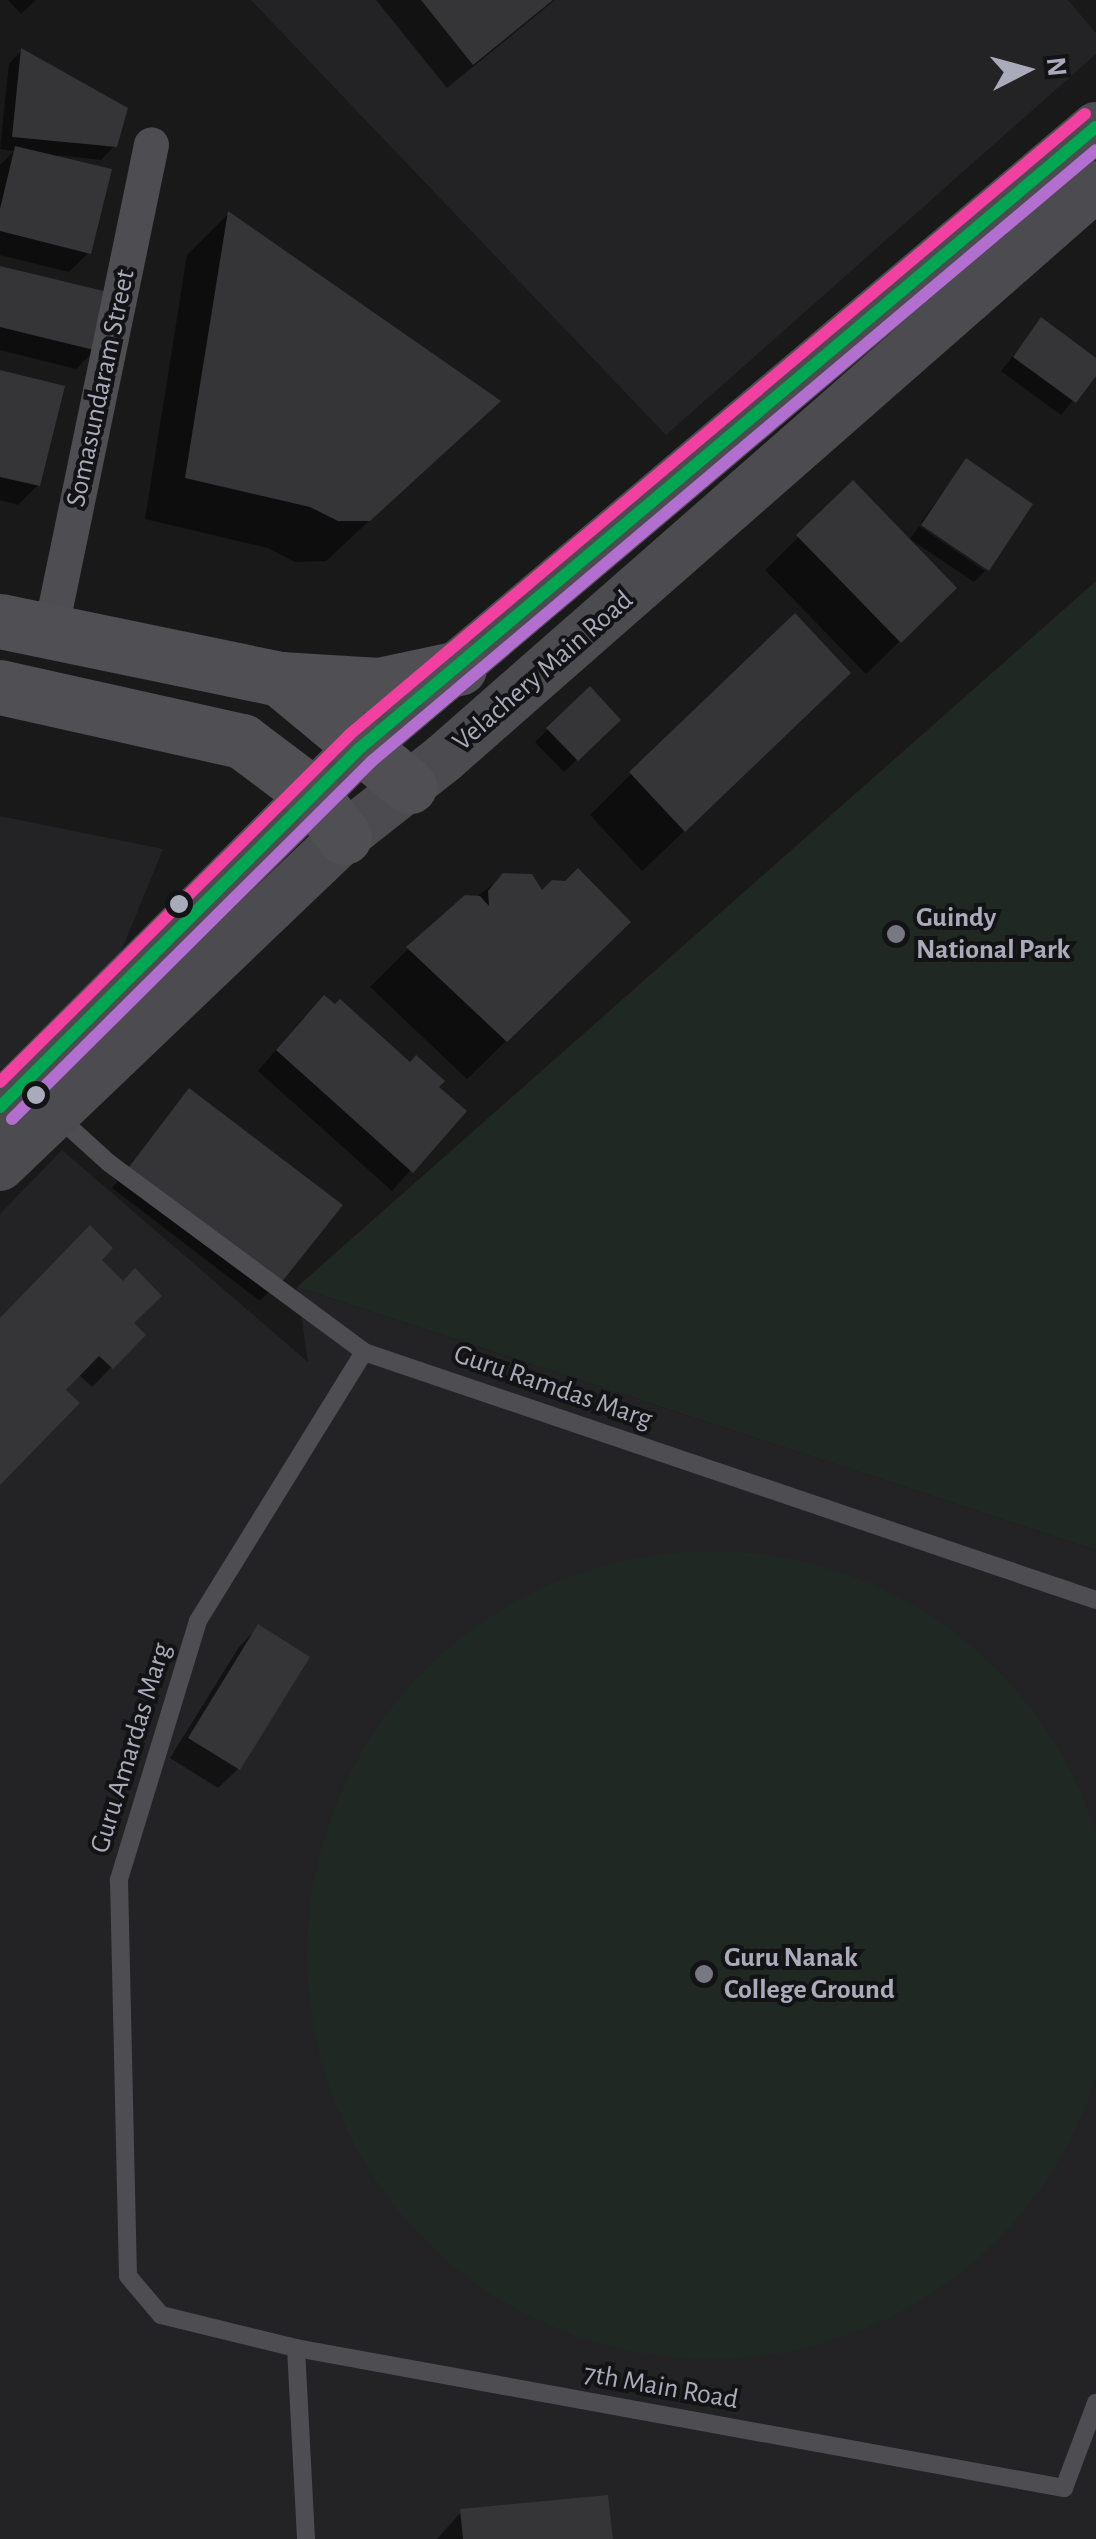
<!DOCTYPE html>
<style>
body{margin:0}
#map{position:relative;width:1096px;height:2539px;overflow:hidden;background:#191919;font-family:"Alegreya Sans",sans-serif}
div>[style]{position:absolute}
.built>*{inset:0;background:#232325}
.green>*{inset:0;background:#202823}
.round{border-radius:50%}
.shadow>*{inset:0;background:#0007}
.building>*{inset:0;background:#353537}
.lane>*{height:18px;margin:-9px;padding:0 9px;transform-origin:9px;border-radius:9px;background:#4d4d52}
.street>*{height:35px;margin:-17.5px;padding:0 17.5px;transform-origin:17.5px;border-radius:17.5px;background:#4d4d52}
.secondary>*{height:50px;margin:-25px;padding:0 25px;transform-origin:25px;border-radius:25px;background:#4c4c50}
.primary>*{height:55px;margin:-27.5px;padding:0 27.5px;transform-origin:27.5px;border-radius:27.5px;background:#4f4f54}
.bus-1>*{height:12px;margin:-6px;padding:0 6px;transform-origin:6px;border-radius:6px;background:#00a651}
.bus-2>*{height:12px;margin:-6px;padding:0 6px;transform-origin:6px;border-radius:6px;background:#b36fd0}
.bus-3>*{height:12px;margin:-6px;padding:0 6px;transform-origin:6px;border-radius:6px;background:#f240a1}
.dots>*{width:28px;height:28px;translate:-50% -50%;box-sizing:border-box;border:5px solid #131315;border-radius:50%}
span{translate:-50% -50%;white-space:nowrap;text-align:center;line-height:1.15;-webkit-text-stroke:8px #131315;paint-order:stroke}
.street-label{font-size:28px;color:#aaabba}
.poi-label{font-size:28px;color:#aaabba;font-weight:700}
.left{translate:0 -50%;text-align:left}
.north{position:absolute;left:976px;top:20px;width:100px;height:100px;-webkit-text-stroke:8px #131315;paint-order:stroke;rotate:84deg;font-size:28px;font-weight:700;line-height:40px;text-align:center;color:#aaabba}
.north::after{content:'';display:block;margin:auto;width:35px;height:45px;background:#aaabba;clip-path:polygon(50% 0,100% 100%,50% 72%,0 100%)}
</style>
<div id="map">
<div class="built">
<div style="clip-path:polygon(251px 0,1068px 0,1096px 33px,1096px 54px,666px 435px)"></div>
<div style="clip-path:polygon(0 816px,163px 849px,105px 991px,0 1084px)"></div>
<div style="clip-path:polygon(62px 1150px,308px 1362px,297px 1287px,1096px 1550px,1096px 2539px,0 2539px,0 1214px)"></div>
</div>
<div class="green">
<div style="clip-path:polygon(1096px 581px,1096px 1550px,297px 1287px)"></div>
<div class="round" style="left:307px;top:1551px;width:808px;height:808px"></div>
</div>
<div class="shadow">
<div style="clip-path:polygon(8px 0,36px 0,21px 14px)"></div>
<div style="clip-path:polygon(376px 0,555px 0,447px 88px)"></div>
<div style="clip-path:polygon(21px 51px,114px 146px,101px 160px,57px 155px,89px 252px,69px 272px,0 255px,0 165px,14px 151px,0 149px,9px 64px)"></div>
<div style="clip-path:polygon(228px 214px,497px 402px,326px 561px,295px 562px,268px 548px,145px 519px,187px 255px)"></div>
<div style="clip-path:polygon(0 268px,96px 349px,76px 369px,0 350px)"></div>
<div style="clip-path:polygon(1041px 321px,1096px 361px,1096px 372px,1061px 415px,1001px 371px)"></div>
<div style="clip-path:polygon(0 373px,38px 485px,18px 505px,0 500px)"></div>
<div style="clip-path:polygon(966px 461px,988px 567px,921px 522px)"></div>
<div style="clip-path:polygon(853px 484px,954px 588px,866px 674px,765px 570px)"></div>
<div style="clip-path:polygon(919px 526px,985px 571px,974px 582px,910px 539px)"></div>
<div style="clip-path:polygon(590px 689px,618px 720px,564px 772px,535px 742px)"></div>
<div style="clip-path:polygon(807px 715px,642px 871px,590px 815px,631px 774px)"></div>
<div style="clip-path:polygon(516px 873px,530px 876px,589px 960px,467px 1079px,370px 987px,408px 949px,496px 882px)"></div>
<div style="clip-path:polygon(304px 1017px,463px 1111px,392px 1191px,258px 1071px)"></div>
<div style="clip-path:polygon(190px 1091px,279px 1281px,260px 1301px,112px 1188px)"></div>
<div style="clip-path:polygon(98px 1260px,131px 1323px,143px 1335px,92px 1387px,78px 1374px,0 1482px,0 1321px)"></div>
<div style="clip-path:polygon(258px 1627px,238px 1769px,218px 1788px,170px 1758px,239px 1647px)"></div>
<div style="clip-path:polygon(462px 2511px,610px 2539px,437px 2539px)"></div>
</div>
<div class="building">
<div style="clip-path:polygon(421px 0,553px 0,473px 65px)"></div>
<div style="clip-path:polygon(21px 48px,128px 108px,117px 147px,12px 137px)"></div>
<div style="clip-path:polygon(15px 146px,112px 169px,91px 254px,0 231px,0 209px)"></div>
<div style="clip-path:polygon(228px 211px,501px 401px,370px 521px,338px 521px,310px 507px,185px 478px)"></div>
<div style="clip-path:polygon(0 266px,112px 293px,98px 351px,0 327px)"></div>
<div style="clip-path:polygon(1041px 317px,1096px 358px,1096px 376px,1076px 403px,1013px 357px)"></div>
<div style="clip-path:polygon(0 370px,65px 386px,40px 486px,0 477px)"></div>
<div style="clip-path:polygon(966px 458px,1033px 504px,989px 571px,921px 525px)"></div>
<div style="clip-path:polygon(853px 480px,957px 588px,901px 643px,796px 535px)"></div>
<div style="clip-path:polygon(795px 613px,851px 673px,685px 832px,629px 772px)"></div>
<div style="clip-path:polygon(590px 686px,621px 720px,578px 761px,546px 728px)"></div>
<div style="clip-path:polygon(578px 868px,631px 922px,507px 1042px,406px 947px,465px 895px,480px 896px,489px 906px,488px 891px,503px 873px,532px 874px,542px 890px,552px 880px,565px 881px)"></div>
<div style="clip-path:polygon(324px 995px,335px 1004px,340px 999px,410px 1062px,416px 1055px,445px 1081px,439px 1087px,467px 1111px,413px 1173px,276px 1050px)"></div>
<div style="clip-path:polygon(189px 1088px,343px 1205px,281px 1283px,129px 1167px)"></div>
<div style="clip-path:polygon(90px 1225px,113px 1248px,102px 1260px,123px 1281px,135px 1268px,162px 1296px,134px 1323px,146px 1335px,113px 1369px,99px 1356px,66px 1390px,80px 1403px,0 1485px,0 1318px)"></div>
<div style="clip-path:polygon(258px 1624px,310px 1657px,240px 1770px,188px 1738px)"></div>
<div style="clip-path:polygon(608px 2495px,613px 2539px,463px 2539px,460px 2509px)"></div>
</div>
<div class="lane">
<div style="left:56px;top:1115px;width:72px;rotate:42.2deg"></div>
<div style="left:109px;top:1163px;width:317px;rotate:36.5deg"></div>
<div style="left:364px;top:1352px;width:773px;rotate:18.72deg"></div>
<div style="left:364px;top:1352px;width:316px;rotate:121.7deg"></div>
<div style="left:198px;top:1621px;width:271px;rotate:107deg"></div>
<div style="left:119px;top:1880px;width:396px;rotate:88.7deg"></div>
<div style="left:128px;top:2276px;width:51px;rotate:49.8deg"></div>
<div style="left:161px;top:2315px;width:139px;rotate:13.7deg"></div>
<div style="left:296px;top:2348px;width:781px;rotate:10.33deg"></div>
<div style="left:1064px;top:2488px;width:91px;rotate:-69.4deg"></div>
<div style="left:296px;top:2348px;width:191px;rotate:87deg"></div>
</div>
<div class="street">
<div style="left:50px;top:632px;width:498px;rotate:-78.3deg"></div>
</div>
<div class="secondary">
<div style="left:0;top:1107px;width:508px;rotate:-44.92deg"></div>
<div style="left:360px;top:748px;width:963px;rotate:-40.16deg"></div>
<div style="left:0;top:1166px;width:476px;rotate:-43.7deg"></div>
<div style="left:344px;top:837px;width:127px;rotate:-38.3deg"></div>
<div style="left:444px;top:758px;width:867px;rotate:-41.26deg"></div>
</div>
<div class="primary">
<div style="left:0;top:621px;width:286px;rotate:11.7deg"></div>
<div style="left:280px;top:679px;width:99px;rotate:3.5deg"></div>
<div style="left:379px;top:685px;width:82px;rotate:-12deg"></div>
<div style="left:280px;top:679px;width:168px;rotate:39.7deg"></div>
<div style="left:0;top:687px;width:248px;rotate:12.6deg"></div>
<div style="left:242px;top:741px;width:86px;rotate:37deg"></div>
<div style="left:311px;top:793px;width:55px;rotate:53.1deg"></div>
</div>
<div class="bus-1">
<div style="left:0;top:1107px;width:508px;rotate:-44.92deg"></div>
<div style="left:360px;top:748px;width:963px;rotate:-40.16deg"></div>
</div>
<div class="bus-2">
<div style="left:12px;top:1119px;width:508px;rotate:-44.84deg"></div>
<div style="left:372px;top:761px;width:947px;rotate:-40.16deg"></div>
</div>
<div class="bus-3">
<div style="left:0;top:1082px;width:492px;rotate:-44.8deg"></div>
<div style="left:349px;top:735px;width:963px;rotate:-40.16deg"></div>
</div>
<div class="dots">
<div style="left:179px;top:904px;background:#aaabba"></div>
<div style="left:896px;top:934px;background:#777882"></div>
<div style="left:36px;top:1095px;background:#aaabba"></div>
<div style="left:704px;top:1974px;background:#777882"></div>
</div>
<div class="street-label">
<span style="left:101px;top:388px;rotate:-78deg">Somasundaram Street</span>
<span style="left:543px;top:671px;rotate:-41deg">Velachery Main Road</span>
<span style="left:553px;top:1387px;rotate:19deg">Guru Ramdas Marg</span>
<span style="left:131px;top:1748px;rotate:-73deg">Guru Amardas Marg</span>
<span style="left:661px;top:2387px;rotate:10deg">7th Main Road</span>
</div>
<div class="poi-label">
<span class="left" style="left:916px;top:934px">Guindy<br>National Park</span>
<span class="left" style="left:724px;top:1974px">Guru Nanak<br>College Ground</span>
</div>
<div class="north">N</div>
</div>
